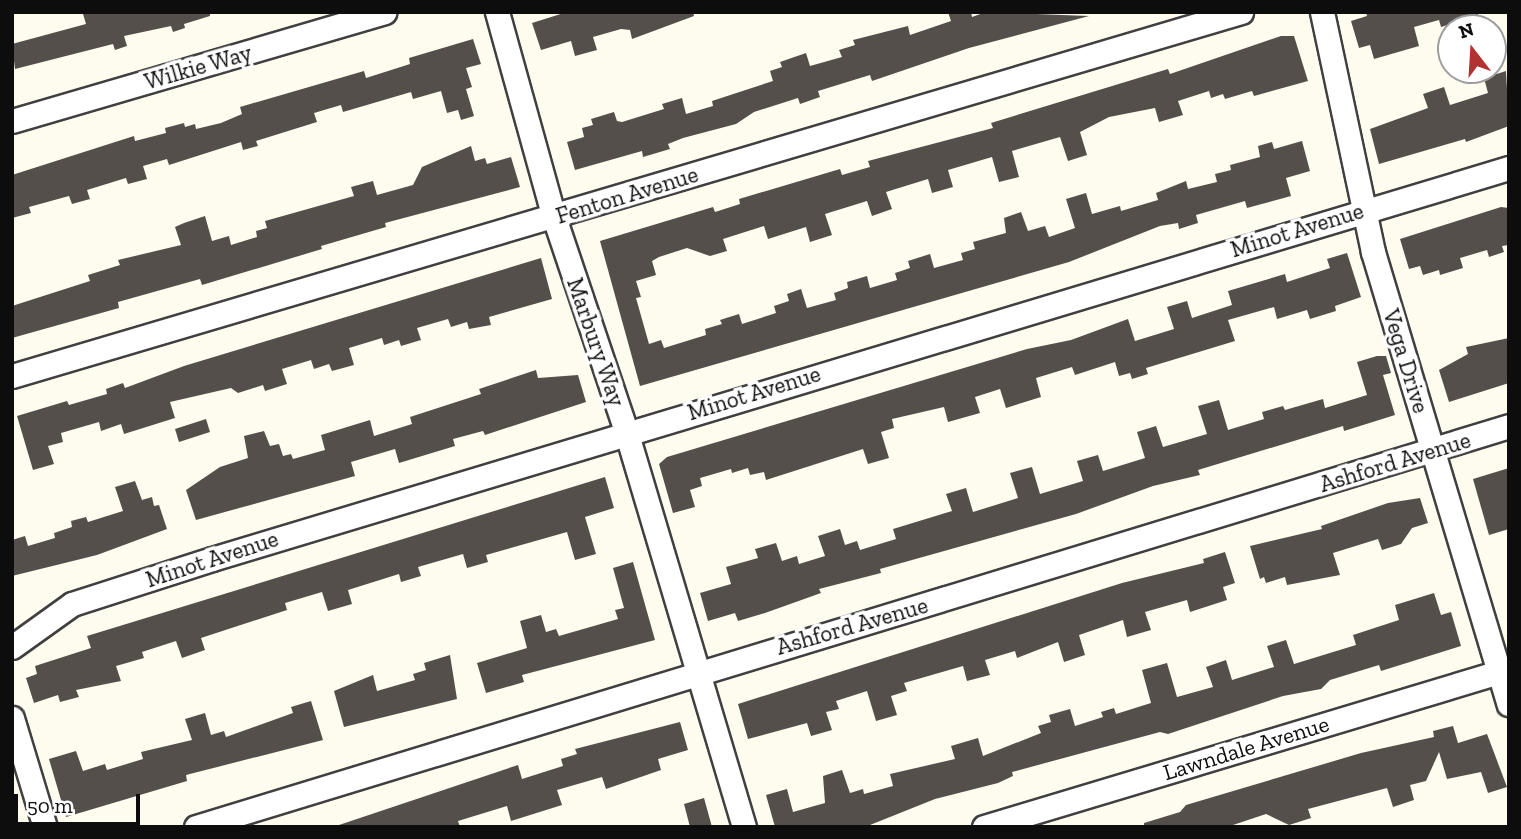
<!DOCTYPE html>
<style>
body{margin:0}
#map{position:relative;width:1521px;height:839px;overflow:hidden;background:#fefcef;font-family:"Zilla Slab",serif}
div>[style]{position:absolute}
.building>*{inset:0;background:#554f4b}
.roads{filter:drop-shadow(2px 0 #404040) drop-shadow(-2px 0 #404040) drop-shadow(0 2px #404040) drop-shadow(0 -2px #404040)}
.minor>*{height:23px;margin:-11.5px;padding:0 11.5px;transform-origin:11.5px;border-radius:11.5px;background:#fff}
span{translate:-50% -50%;white-space:nowrap;text-align:center;line-height:1.15;-webkit-text-stroke:7px #fff;paint-order:stroke}
.street-label{font-size:23px;color:#0d0d0d}
.frame{position:absolute;inset:0;border:14px solid #0d0d0d;pointer-events:none}
.north{position:absolute;left:1437px;top:14px;width:70px;height:70px;box-sizing:border-box;background:#fff;border:2px solid #9e9e9e;border-radius:50%;rotate:343deg;font-size:19px;font-weight:700;line-height:28px;text-align:center;color:#0d0d0d}
.north::after{content:'';display:block;margin:auto;width:24px;height:32px;background:#b23131;clip-path:polygon(50% 0,100% 100%,50% 72%,0 100%)}
.scale{position:absolute;left:14px;top:794px;width:126px;height:32px;box-sizing:border-box;border:4px solid #0d0d0d;border-top:0;padding-left:9px;font-size:21px;line-height:24px;white-space:nowrap;color:#0d0d0d;-webkit-text-stroke:5px #fff;paint-order:stroke}
</style>
<div id="map">
<div class="building">
<div style="clip-path:polygon(90px 12px,210px 12px,210px 16px,184px 24px,185px 28px,173px 32px,171px 26px,124px 36px,127px 46px,115px 50px,113px 44px,15px 69px,12px 44px,86px 24px,83px 14px)"></div>
<div style="clip-path:polygon(567px 12px,693px 12px,694px 16px,632px 39px,630px 30px,621px 29px,593px 37px,597px 50px,575px 56px,571px 41px,541px 50px,532px 23px)"></div>
<div style="clip-path:polygon(948px 12px,971px 12px,972px 17px,986px 12px,1089px 16px,969px 48px,872px 81px,870px 75px,818px 91px,820px 97px,800px 104px,798px 98px,754px 112px,736px 124px,683px 138px,668px 144px,670px 149px,643px 157px,642px 151px,575px 170px,567px 142px,584px 137px,582px 128px,593px 125px,591px 119px,614px 112px,617px 121px,622px 122px,664px 109px,662px 104px,682px 98px,686px 114px,713px 106px,712px 101px,773px 81px,770px 71px,782px 67px,780px 62px,806px 53px,810px 66px,842px 57px,839px 50px,855px 45px,853px 40px,908px 26px,910px 35px,951px 21px)"></div>
<div style="clip-path:polygon(1366px 12px,1478px 12px,1478px 16px,1441px 27px,1439px 20px,1414px 27px,1419px 46px,1374px 59px,1370px 45px,1359px 48px,1351px 21px,1367px 16px)"></div>
<div style="clip-path:polygon(1281px 36px,1294px 36px,1308px 81px,1254px 96px,1252px 91px,1225px 99px,1223px 94px,1211px 98px,1209px 91px,1178px 101px,1183px 115px,1159px 122px,1155px 108px,1109px 117px,1080px 132px,1087px 155px,1068px 161px,1060px 137px,1012px 151px,1019px 177px,999px 182px,992px 157px,948px 170px,953px 187px,932px 193px,928px 179px,886px 192px,892px 209px,872px 216px,867px 201px,825px 214px,832px 235px,810px 242px,806px 227px,768px 239px,764px 226px,723px 239px,727px 251px,710px 256px,687px 248px,659px 257px,652px 261px,656px 275px,636px 281px,641px 297px,636px 298px,649px 344px,661px 340px,664px 348px,706px 335px,705px 329px,722px 324px,720px 320px,739px 314px,742px 324px,776px 313px,774px 306px,789px 301px,787px 294px,801px 289px,807px 308px,836px 300px,834px 293px,848px 288px,847px 282px,867px 276px,870px 288px,897px 280px,895px 273px,910px 268px,908px 261px,930px 254px,934px 268px,963px 260px,961px 253px,975px 249px,973px 242px,1006px 233px,1004px 218px,1021px 212px,1028px 231px,1045px 226px,1049px 237px,1075px 228px,1066px 199px,1086px 193px,1092px 214px,1120px 206px,1121px 211px,1158px 200px,1156px 193px,1186px 181px,1188px 189px,1217px 182px,1215px 174px,1231px 170px,1230px 165px,1260px 157px,1258px 146px,1272px 142px,1274px 149px,1302px 141px,1310px 171px,1286px 178px,1291px 196px,1247px 208px,1245px 201px,1196px 215px,1198px 223px,1179px 229px,1178px 223px,1160px 226px,1069px 262px,640px 386px,600px 241px,713px 207px,715px 212px,740px 204px,739px 199px,840px 169px,842px 175px,870px 167px,868px 161px,993px 128px,991px 123px,1168px 69px,1170px 74px)"></div>
<div style="clip-path:polygon(473px 39px,481px 64px,466px 68px,472px 87px,466px 89px,474px 116px,461px 120px,458px 110px,447px 113px,441px 91px,413px 99px,411px 92px,343px 112px,341px 105px,314px 113px,317px 122px,256px 141px,258px 146px,243px 150px,241px 142px,169px 165px,167px 159px,143px 166px,147px 179px,128px 184px,126px 178px,87px 190px,90px 199px,72px 204px,69px 196px,29px 207px,31px 213px,12px 218px,12px 175px,134px 136px,135px 141px,166px 133px,165px 128px,184px 123px,185px 127px,195px 124px,196px 129px,221px 123px,242px 114px,240px 107px,364px 71px,366px 78px,410px 64px,409px 58px)"></div>
<div style="clip-path:polygon(1506px 71px,1509px 126px,1466px 142px,1465px 139px,1379px 164px,1370px 129px,1428px 108px,1423px 94px,1444px 87px,1450px 105px,1488px 93px,1484px 78px)"></div>
<div style="clip-path:polygon(471px 146px,475px 161px,485px 158px,487px 164px,511px 157px,520px 187px,385px 223px,386px 227px,321px 246px,322px 249px,202px 285px,200px 279px,118px 302px,119px 308px,12px 338px,12px 306px,90px 281px,88px 275px,120px 265px,118px 260px,181px 245px,175px 227px,184px 223px,205px 216px,212px 241px,229px 236px,231px 245px,257px 237px,256px 231px,267px 228px,265px 221px,354px 196px,351px 187px,373px 181px,377px 195px,413px 185px,422px 167px)"></div>
<div style="clip-path:polygon(1501px 207px,1509px 208px,1509px 245px,1502px 246px,1504px 252px,1489px 257px,1487px 250px,1460px 258px,1463px 268px,1440px 275px,1439px 270px,1423px 275px,1420px 266px,1409px 269px,1400px 239px)"></div>
<div style="clip-path:polygon(1347px 253px,1361px 297px,1335px 306px,1336px 311px,1310px 319px,1307px 310px,1277px 319px,1274px 307px,1228px 320px,1235px 341px,1146px 368px,1148px 374px,1132px 379px,1130px 373px,1119px 376px,1115px 362px,1075px 375px,1072px 367px,1036px 378px,1041px 397px,1006px 408px,1000px 389px,975px 397px,980px 413px,948px 422px,944px 407px,892px 419px,894px 428px,881px 432px,889px 458px,868px 464px,863px 449px,766px 480px,764px 472px,750px 475px,748px 468px,732px 473px,731px 469px,700px 478px,702px 486px,690px 490px,695px 507px,673px 513px,659px 464px,667px 457px,1027px 349px,1071px 340px,1128px 319px,1135px 341px,1174px 329px,1167px 307px,1187px 301px,1192px 318px,1232px 305px,1228px 291px,1285px 274px,1287px 282px,1330px 268px,1327px 259px)"></div>
<div style="clip-path:polygon(541px 258px,552px 299px,489px 317px,491px 325px,469px 329px,467px 322px,451px 327px,448px 319px,417px 328px,421px 340px,401px 346px,399px 340px,384px 345px,382px 338px,349px 348px,354px 365px,332px 371px,329px 364px,314px 369px,311px 360px,282px 369px,287px 384px,265px 391px,263px 385px,238px 393px,231px 388px,170px 402px,175px 418px,124px 434px,121px 424px,101px 431px,99px 422px,61px 433px,63px 442px,48px 446px,54px 464px,33px 470px,17px 416px,67px 401px,69px 405px,107px 394px,106px 389px,123px 383px,125px 388px,184px 366px)"></div>
<div style="clip-path:polygon(1509px 338px,1509px 383px,1449px 402px,1439px 370px,1468px 354px,1466px 347px)"></div>
<div style="clip-path:polygon(1377px 356px,1386px 356px,1391px 373px,1383px 375px,1395px 415px,1344px 431px,1343px 426px,1198px 470px,1200px 475px,1153px 486px,1076px 514px,880px 569px,881px 573px,819px 589px,821px 593px,765px 613px,738px 621px,735px 613px,708px 621px,700px 593px,731px 584px,726px 567px,758px 558px,755px 549px,776px 543px,782px 561px,797px 556px,799px 564px,825px 556px,818px 536px,840px 529px,845px 545px,857px 541px,860px 550px,896px 539px,893px 529px,952px 511px,946px 494px,966px 488px,973px 512px,1018px 498px,1010px 473px,1032px 467px,1040px 494px,1083px 481px,1077px 461px,1098px 455px,1103px 471px,1145px 458px,1137px 432px,1156px 426px,1163px 447px,1207px 434px,1198px 406px,1219px 400px,1228px 430px,1264px 419px,1262px 412px,1283px 406px,1285px 410px,1323px 399px,1325px 408px,1367px 395px,1357px 362px)"></div>
<div style="clip-path:polygon(536px 370px,538px 378px,578px 375px,586px 402px,485px 435px,483px 431px,453px 439px,455px 446px,399px 463px,395px 449px,351px 462px,355px 476px,196px 520px,186px 490px,220px 467px,248px 458px,244px 436px,264px 431px,270px 446px,279px 444px,283px 456px,291px 454px,293px 459px,325px 450px,321px 435px,370px 420px,374px 436px,412px 424px,410px 417px,481px 394px,479px 389px)"></div>
<div style="clip-path:polygon(206px 419px,210px 432px,179px 442px,175px 429px)"></div>
<div style="clip-path:polygon(1509px 468px,1509px 529px,1489px 535px,1473px 479px)"></div>
<div style="clip-path:polygon(605px 477px,614px 508px,585px 517px,596px 554px,575px 560px,567px 532px,486px 555px,488px 562px,467px 568px,463px 554px,418px 567px,421px 576px,401px 582px,399px 574px,348px 590px,352px 604px,328px 611px,322px 592px,285px 603px,287px 610px,201px 638px,205px 650px,182px 658px,176px 641px,142px 652px,144px 658px,116px 666px,121px 681px,76px 690px,79px 697px,60px 702px,58px 695px,34px 703px,26px 678px,37px 674px,35px 666px,91px 648px,87px 636px)"></div>
<div style="clip-path:polygon(135px 481px,142px 500px,152px 497px,154px 506px,159px 505px,167px 529px,97px 555px,12px 576px,12px 540px,25px 536px,28px 546px,55px 538px,54px 533px,72px 527px,71px 521px,86px 517px,88px 522px,123px 511px,115px 487px)"></div>
<div style="clip-path:polygon(1420px 498px,1428px 523px,1412px 528px,1401px 544px,1382px 550px,1378px 539px,1333px 553px,1340px 575px,1287px 585px,1285px 577px,1266px 583px,1264px 577px,1260px 579px,1250px 546px,1322px 529px,1321px 526px,1388px 503px)"></div>
<div style="clip-path:polygon(1225px 552px,1235px 583px,1223px 587px,1227px 600px,1190px 612px,1187px 600px,1145px 612px,1151px 630px,1127px 637px,1123px 620px,1079px 635px,1085px 655px,1064px 662px,1058px 642px,1017px 658px,1015px 651px,985px 660px,990px 675px,967px 681px,963px 666px,904px 683px,907px 691px,891px 696px,897px 715px,876px 721px,867px 691px,836px 701px,839px 709px,826px 712px,832px 730px,811px 736px,807px 723px,748px 739px,738px 704px,1122px 583px,1204px 563px,1203px 559px)"></div>
<div style="clip-path:polygon(633px 562px,655px 640px,522px 675px,524px 682px,486px 693px,477px 663px,527px 648px,520px 621px,541px 615px,546px 632px,556px 629px,559px 636px,618px 619px,615px 610px,624px 608px,613px 568px)"></div>
<div style="clip-path:polygon(1434px 593px,1441px 615px,1451px 612px,1461px 646px,1381px 671px,1379px 665px,1330px 680px,1321px 689px,1283px 696px,1168px 734px,1160px 732px,1012px 772px,1013px 776px,998px 783px,935px 799px,865px 827px,775px 827px,766px 795px,787px 789px,793px 812px,825px 803px,823px 776px,842px 770px,850px 793px,863px 789px,864px 794px,893px 786px,890px 774px,955px 759px,951px 746px,978px 738px,983px 756px,1041px 733px,1038px 726px,1051px 722px,1049px 715px,1070px 709px,1075px 726px,1103px 717px,1101px 712px,1114px 708px,1116px 714px,1151px 703px,1142px 670px,1167px 663px,1177px 697px,1213px 687px,1206px 667px,1226px 660px,1232px 680px,1274px 667px,1267px 646px,1286px 640px,1294px 664px,1356px 645px,1353px 635px,1399px 620px,1395px 605px)"></div>
<div style="clip-path:polygon(450px 655px,457px 699px,344px 727px,334px 691px,373px 675px,377px 691px,415px 680px,413px 674px,426px 670px,424px 663px)"></div>
<div style="clip-path:polygon(311px 701px,323px 740px,186px 775px,187px 781px,66px 817px,49px 759px,76px 751px,83px 771px,105px 764px,107px 770px,143px 759px,141px 752px,192px 740px,185px 719px,205px 713px,211px 735px,224px 731px,226px 737px,293px 713px,291px 707px)"></div>
<div style="clip-path:polygon(680px 722px,688px 750px,658px 759px,661px 770px,606px 789px,602px 777px,557px 790px,562px 805px,511px 821px,507px 806px,458px 821px,460px 827px,333px 827px,518px 765px,522px 779px,563px 766px,561px 759px,577px 754px,575px 749px)"></div>
<div style="clip-path:polygon(1453px 726px,1458px 743px,1487px 734px,1507px 787px,1488px 793px,1481px 772px,1447px 779px,1439px 752px,1426px 781px,1410px 785px,1414px 800px,1393px 807px,1387px 788px,1308px 809px,1311px 818px,1289px 825px,1266px 814px,1227px 827px,1144px 827px,1144px 823px,1180px 812px,1186px 805px,1361px 753px,1434px 737px,1433px 731px)"></div>
<div style="clip-path:polygon(704px 798px,712px 827px,690px 827px,684px 804px)"></div>
</div>
<div class="roads">
<div class="minor">
<div style="left:497px;top:12px;width:213px;rotate:74.5deg"></div>
<div style="left:554px;top:217px;width:226px;rotate:71.4deg"></div>
<div style="left:626px;top:431px;width:413px;rotate:73.4deg"></div>
<div style="left:1322px;top:12px;width:245px;rotate:78deg"></div>
<div style="left:1373px;top:252px;width:472px;rotate:73.3deg"></div>
<div style="left:12px;top:121px;width:388px;rotate:-16.3deg"></div>
<div style="left:12px;top:376px;width:1282px;rotate:-16.5deg"></div>
<div style="left:12px;top:647px;width:74px;rotate:-35.6deg"></div>
<div style="left:72px;top:604px;width:147px;rotate:-17.8deg"></div>
<div style="left:212px;top:559px;width:1355px;rotate:-16.78deg"></div>
<div style="left:12px;top:718px;width:114px;rotate:73.2deg"></div>
<div style="left:196px;top:827px;width:1373px;rotate:-16.98deg"></div>
<div style="left:984px;top:827px;width:548px;rotate:-16.75deg"></div>
</div>
</div>
<div class="street-label">
<span style="left:198px;top:67px;rotate:-16deg">Wilkie Way</span>
<span style="left:627px;top:195px;rotate:-17deg">Fenton Avenue</span>
<span style="left:1297px;top:230px;rotate:-17deg">Minot Avenue</span>
<span style="left:596px;top:342px;rotate:71deg">Marbury Way</span>
<span style="left:1406px;top:361px;rotate:73deg">Vega Drive</span>
<span style="left:754px;top:393px;rotate:-17deg">Minot Avenue</span>
<span style="left:1395px;top:462px;rotate:-17deg">Ashford Avenue</span>
<span style="left:212px;top:559px;rotate:-18deg">Minot Avenue</span>
<span style="left:852px;top:626px;rotate:-16deg">Ashford Avenue</span>
<span style="left:1246px;top:748px;rotate:-17deg">Lawndale Avenue</span>
</div>
<div class="frame"></div>
<div class="north">N</div>
<div class="scale">50 m</div>
</div>
